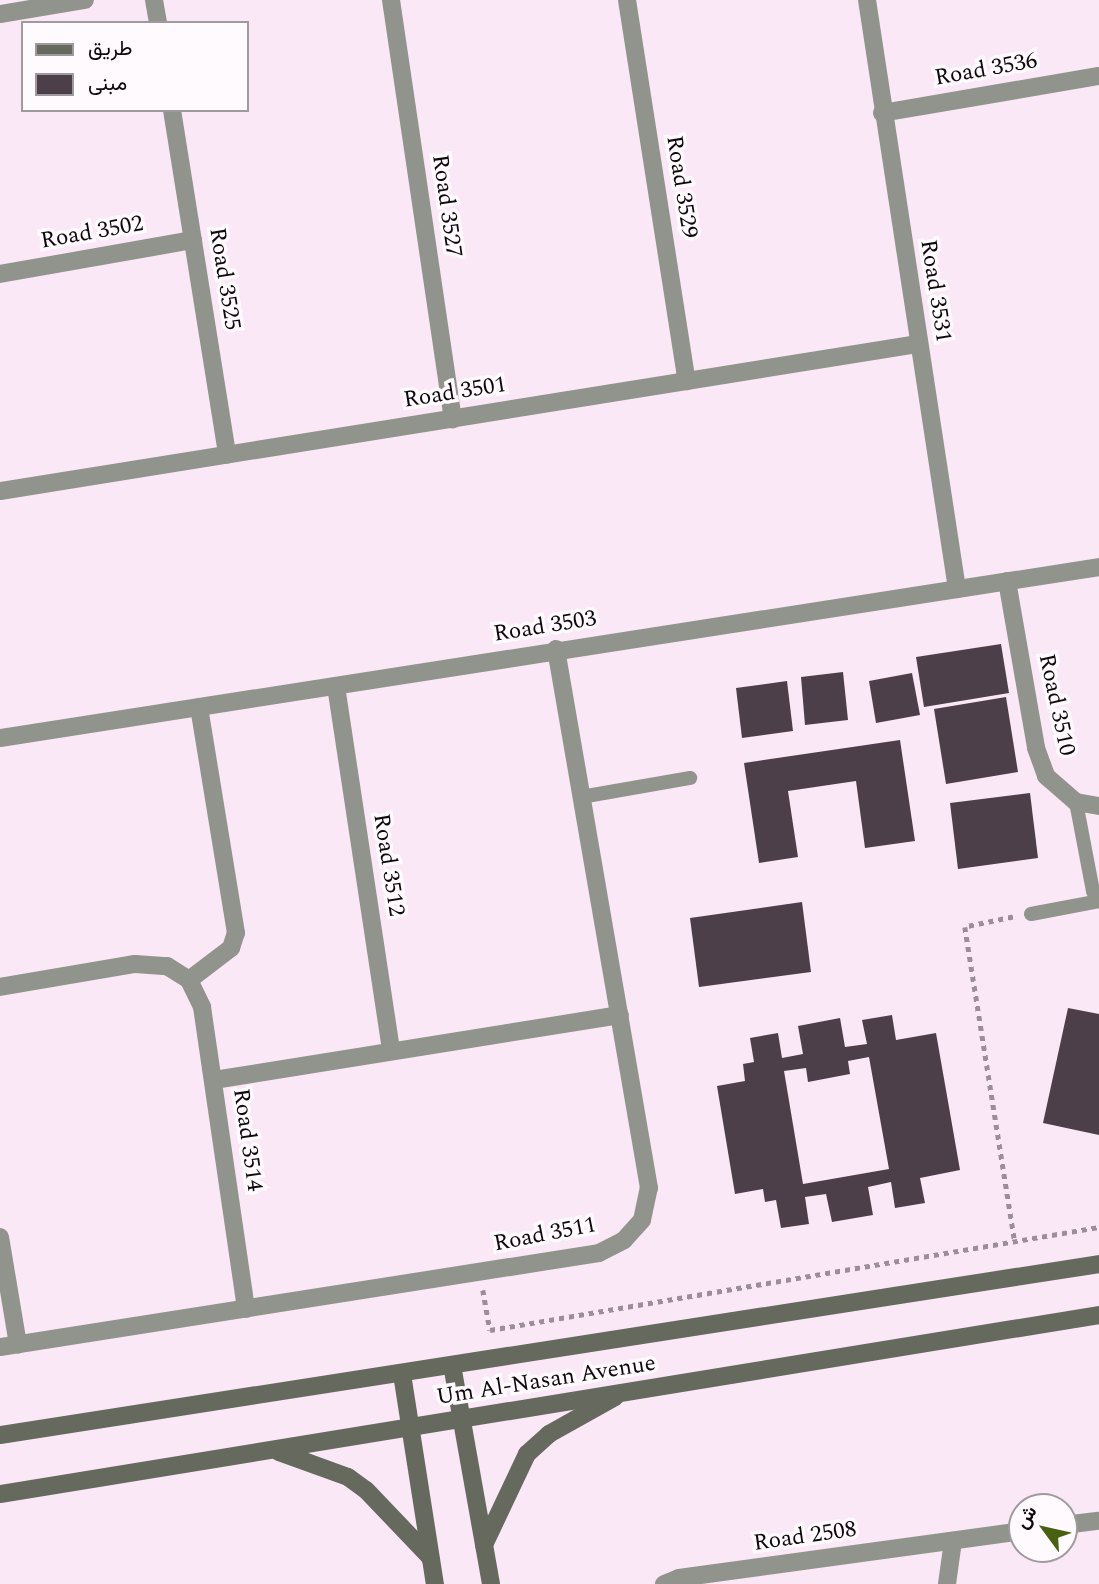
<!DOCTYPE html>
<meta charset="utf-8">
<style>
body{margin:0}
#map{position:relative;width:1099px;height:1584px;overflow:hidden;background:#fbe8f6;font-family:Spectral,Vazirmatn,serif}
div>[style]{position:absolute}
.building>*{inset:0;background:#4d3f4a}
.path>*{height:4.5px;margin-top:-2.25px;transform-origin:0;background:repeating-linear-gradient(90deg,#9c8e98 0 5px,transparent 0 10px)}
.lane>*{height:14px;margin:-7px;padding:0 7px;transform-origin:7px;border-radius:7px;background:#91948c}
.street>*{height:18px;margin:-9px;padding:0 9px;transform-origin:9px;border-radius:9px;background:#91948c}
.secondary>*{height:18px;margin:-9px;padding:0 9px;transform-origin:9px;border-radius:9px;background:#65695e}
span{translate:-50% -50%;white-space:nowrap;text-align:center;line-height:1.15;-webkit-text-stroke:7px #fefafd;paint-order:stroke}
.street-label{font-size:23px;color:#0f090d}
.legend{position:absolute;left:21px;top:21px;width:228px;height:91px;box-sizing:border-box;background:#fefafd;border:2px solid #9e9a9d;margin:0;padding:9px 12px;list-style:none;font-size:21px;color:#0f090d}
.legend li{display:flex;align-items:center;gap:14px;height:35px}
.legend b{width:35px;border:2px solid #9e9a9d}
.north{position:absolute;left:1008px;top:1493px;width:70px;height:70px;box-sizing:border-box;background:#fefafd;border:2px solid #9e9a9d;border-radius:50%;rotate:303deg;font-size:19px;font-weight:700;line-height:28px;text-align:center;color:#0f090d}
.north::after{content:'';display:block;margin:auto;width:24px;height:32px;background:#476110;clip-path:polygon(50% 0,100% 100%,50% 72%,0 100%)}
</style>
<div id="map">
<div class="building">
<div style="clip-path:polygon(1001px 644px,1009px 693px,924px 707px,916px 657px)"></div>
<div style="clip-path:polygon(843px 672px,848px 720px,805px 725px,801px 677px)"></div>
<div style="clip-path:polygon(912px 673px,920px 715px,876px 723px,869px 681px)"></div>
<div style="clip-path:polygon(787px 681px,793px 731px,742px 738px,736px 688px)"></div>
<div style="clip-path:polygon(1006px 697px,1018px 772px,946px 784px,934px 709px)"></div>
<div style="clip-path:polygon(900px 740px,915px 841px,865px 848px,856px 781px,788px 791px,798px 857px,759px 863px,744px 763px)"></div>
<div style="clip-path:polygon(1030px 793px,1038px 858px,958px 869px,950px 803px)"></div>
<div style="clip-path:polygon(802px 902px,811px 972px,699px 987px,690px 918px)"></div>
<div style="clip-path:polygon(1068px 1008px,1099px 1014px,1099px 1135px,1043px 1123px)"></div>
<div style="clip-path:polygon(evenodd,892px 1015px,896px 1040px,936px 1033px,960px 1170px,920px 1178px,925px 1203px,895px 1208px,891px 1182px,868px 1187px,873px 1215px,832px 1222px,826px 1194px,805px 1197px,809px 1224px,781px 1228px,776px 1200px,765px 1202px,763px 1189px,735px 1194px,717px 1086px,745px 1081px,743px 1064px,754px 1062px,750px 1038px,778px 1033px,782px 1058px,803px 1054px,798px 1026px,840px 1018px,845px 1047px,867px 1044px,862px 1020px,892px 1015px,869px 1057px,889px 1169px,803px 1184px,784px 1071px,806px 1068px,808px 1082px,850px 1074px,848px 1061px,869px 1057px)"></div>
</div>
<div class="path">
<div style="left:1013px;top:917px;width:49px;rotate:168.2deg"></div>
<div style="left:965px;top:927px;width:318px;rotate:81deg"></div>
<div style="left:483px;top:1290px;width:41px;rotate:80.1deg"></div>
<div style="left:490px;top:1330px;width:618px;rotate:-9.6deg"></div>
</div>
<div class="lane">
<div style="left:581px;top:797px;width:111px;rotate:-9.9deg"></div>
<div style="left:1076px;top:802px;width:91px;rotate:79.2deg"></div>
<div style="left:1093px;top:891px;width:12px;rotate:59deg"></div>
<div style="left:1031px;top:914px;width:69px;rotate:-10.8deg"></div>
</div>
<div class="street">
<div style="left:154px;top:0;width:23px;rotate:80deg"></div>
<div style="left:391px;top:0;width:424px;rotate:81.6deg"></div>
<div style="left:627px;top:0;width:386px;rotate:81.1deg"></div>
<div style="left:867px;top:0;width:596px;rotate:81.31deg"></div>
<div style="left:0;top:14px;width:86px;rotate:-9.4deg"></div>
<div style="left:172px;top:110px;width:349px;rotate:80.9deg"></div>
<div style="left:882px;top:113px;width:220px;rotate:-9.7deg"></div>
<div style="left:0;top:274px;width:196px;rotate:-10deg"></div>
<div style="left:0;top:491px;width:930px;rotate:-9.1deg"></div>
<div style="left:1007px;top:581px;width:169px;rotate:80.1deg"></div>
<div style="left:1036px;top:748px;width:30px;rotate:70deg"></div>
<div style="left:1046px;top:776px;width:40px;rotate:41deg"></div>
<div style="left:1076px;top:802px;width:23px;rotate:10deg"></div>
<div style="left:336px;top:686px;width:369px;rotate:81.4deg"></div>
<div style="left:0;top:738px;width:1112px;rotate:-8.84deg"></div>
<div style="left:189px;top:980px;width:53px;rotate:-37.3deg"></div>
<div style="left:231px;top:948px;width:16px;rotate:-72deg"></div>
<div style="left:236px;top:933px;width:229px;rotate:-99.3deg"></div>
<div style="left:0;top:987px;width:137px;rotate:-9.7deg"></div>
<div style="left:135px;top:964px;width:32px;rotate:4deg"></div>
<div style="left:167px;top:966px;width:26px;rotate:32deg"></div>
<div style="left:189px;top:980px;width:30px;rotate:64deg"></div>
<div style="left:202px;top:1007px;width:305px;rotate:81.7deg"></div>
<div style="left:214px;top:1080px;width:411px;rotate:-9.1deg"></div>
<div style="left:0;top:1237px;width:109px;rotate:80.5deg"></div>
<div style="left:0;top:1347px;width:606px;rotate:-8.92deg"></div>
<div style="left:599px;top:1253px;width:28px;rotate:-27deg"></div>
<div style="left:624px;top:1240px;width:27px;rotate:-48deg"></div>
<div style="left:642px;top:1220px;width:33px;rotate:-78deg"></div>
<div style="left:649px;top:1188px;width:547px;rotate:-99.79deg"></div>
<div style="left:1064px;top:1525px;width:35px;rotate:-7deg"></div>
<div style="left:664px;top:1584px;width:16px;rotate:-22deg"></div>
<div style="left:679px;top:1578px;width:346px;rotate:-7.8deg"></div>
<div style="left:947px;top:1584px;width:43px;rotate:-82.1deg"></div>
</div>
<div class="secondary">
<div style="left:452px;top:1365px;width:222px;rotate:79.9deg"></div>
<div style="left:402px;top:1374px;width:213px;rotate:81.1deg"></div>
<div style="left:0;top:1435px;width:1112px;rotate:-8.84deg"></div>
<div style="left:279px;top:1452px;width:73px;rotate:19.9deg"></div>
<div style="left:348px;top:1477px;width:22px;rotate:36deg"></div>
<div style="left:366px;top:1490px;width:93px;rotate:46.3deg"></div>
<div style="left:0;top:1494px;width:1113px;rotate:-9.25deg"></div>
<div style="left:484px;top:1545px;width:101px;rotate:-64.7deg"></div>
<div style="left:527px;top:1454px;width:30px;rotate:-42deg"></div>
<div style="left:549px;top:1434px;width:76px;rotate:-29.3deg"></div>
</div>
<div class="street-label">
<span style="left:986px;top:70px;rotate:-10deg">Road 3536</span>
<span style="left:681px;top:187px;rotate:81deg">Road 3529</span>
<span style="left:446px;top:206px;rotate:82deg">Road 3527</span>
<span style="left:92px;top:233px;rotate:-10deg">Road 3502</span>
<span style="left:224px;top:279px;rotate:81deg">Road 3525</span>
<span style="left:935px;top:291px;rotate:81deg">Road 3531</span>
<span style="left:455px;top:393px;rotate:-9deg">Road 3501</span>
<span style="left:545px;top:627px;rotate:-9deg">Road 3503</span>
<span style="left:1056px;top:705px;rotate:78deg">Road 3510</span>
<span style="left:388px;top:865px;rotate:81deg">Road 3512</span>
<span style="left:247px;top:1140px;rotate:82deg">Road 3514</span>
<span style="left:545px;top:1235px;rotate:-11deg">Road 3511</span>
<span style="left:546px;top:1381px;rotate:-9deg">Um Al-Nasan Avenue</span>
<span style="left:805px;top:1537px;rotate:-8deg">Road 2508</span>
</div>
<ul class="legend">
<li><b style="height:9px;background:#65695e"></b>طريق</li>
<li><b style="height:19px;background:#4d3f4a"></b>مبنى</li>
</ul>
<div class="north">ش</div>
</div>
